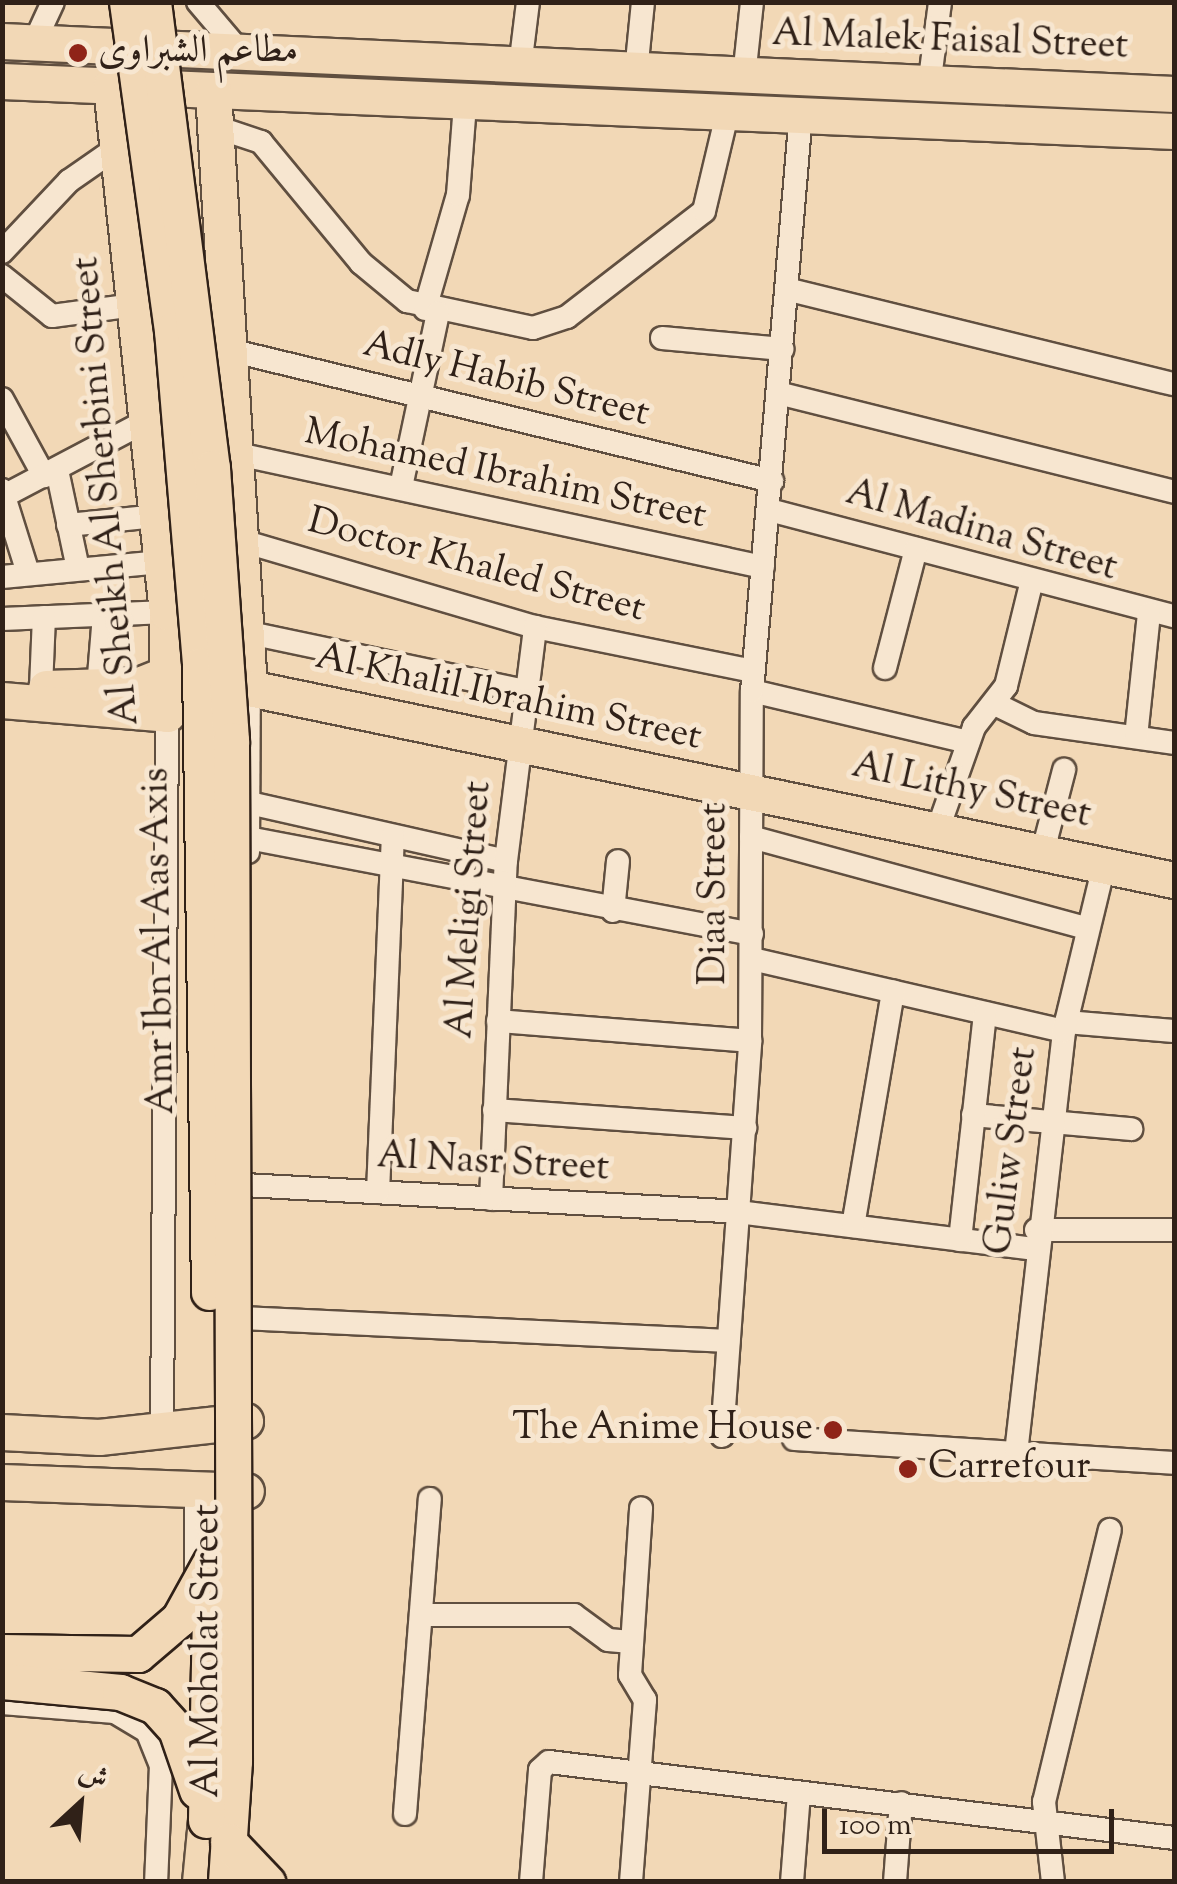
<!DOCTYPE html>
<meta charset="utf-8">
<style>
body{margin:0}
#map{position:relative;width:1177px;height:1884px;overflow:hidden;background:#f2d8b6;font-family:"Sorts Mill Goudy",Amiri,serif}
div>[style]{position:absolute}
.roads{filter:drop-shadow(2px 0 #604f40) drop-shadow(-2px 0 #604f40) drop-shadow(0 2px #604f40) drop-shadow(0 -2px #604f40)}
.minor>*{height:22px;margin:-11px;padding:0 11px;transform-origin:11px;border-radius:11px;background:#f7e6d0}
.tertiary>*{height:28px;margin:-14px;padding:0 14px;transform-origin:14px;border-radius:14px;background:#f7e6d0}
.primary>*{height:35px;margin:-17.5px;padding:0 17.5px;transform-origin:17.5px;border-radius:17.5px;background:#f2d8b6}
.bridges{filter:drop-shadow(2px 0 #302118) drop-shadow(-2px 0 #302118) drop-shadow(0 2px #302118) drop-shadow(0 -2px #302118)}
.primary-bridge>*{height:35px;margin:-17.5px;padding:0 17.5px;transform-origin:17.5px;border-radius:17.5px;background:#f2d8b6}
.dots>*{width:28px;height:28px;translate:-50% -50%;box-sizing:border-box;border:5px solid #f7e6d0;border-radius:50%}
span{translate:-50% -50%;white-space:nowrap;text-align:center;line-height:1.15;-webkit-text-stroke:10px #f7e6d0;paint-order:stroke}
.street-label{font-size:38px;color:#302118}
.poi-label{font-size:38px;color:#302118}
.left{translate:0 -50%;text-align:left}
.right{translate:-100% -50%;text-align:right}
.frame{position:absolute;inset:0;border:5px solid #302118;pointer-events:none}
.north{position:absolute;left:30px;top:1754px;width:100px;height:100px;-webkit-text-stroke:8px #f7e6d0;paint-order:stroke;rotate:26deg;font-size:28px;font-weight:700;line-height:40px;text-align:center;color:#302118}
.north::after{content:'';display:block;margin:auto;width:35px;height:45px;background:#302118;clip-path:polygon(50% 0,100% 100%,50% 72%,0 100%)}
.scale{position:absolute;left:822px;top:1809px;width:292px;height:45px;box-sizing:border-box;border:5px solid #302118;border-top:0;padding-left:12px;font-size:30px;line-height:35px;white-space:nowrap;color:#302118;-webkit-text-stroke:8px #f7e6d0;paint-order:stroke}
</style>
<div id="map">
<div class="roads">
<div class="minor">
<div style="left:198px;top:2px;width:60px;rotate:49.7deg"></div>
<div style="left:35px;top:41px;width:43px;rotate:-65.2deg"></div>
<div style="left:520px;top:67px;width:65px;rotate:-83deg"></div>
<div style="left:636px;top:72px;width:70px;rotate:-84.3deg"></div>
<div style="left:744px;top:77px;width:75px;rotate:-83.9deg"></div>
<div style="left:929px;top:86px;width:85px;rotate:-82.5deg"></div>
<div style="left:213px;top:126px;width:51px;rotate:18.4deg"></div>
<div style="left:261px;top:142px;width:157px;rotate:50.4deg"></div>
<div style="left:361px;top:263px;width:60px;rotate:39.6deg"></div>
<div style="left:407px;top:301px;width:129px;rotate:12.1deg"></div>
<div style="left:533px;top:328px;width:36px;rotate:-18deg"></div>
<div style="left:567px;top:317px;width:173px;rotate:-37.7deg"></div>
<div style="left:704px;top:211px;width:104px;rotate:-76.6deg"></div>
<div style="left:2px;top:252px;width:98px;rotate:-46.7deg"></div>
<div style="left:69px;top:181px;width:60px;rotate:-34.8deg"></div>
<div style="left:2px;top:276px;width:64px;rotate:38.7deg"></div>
<div style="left:52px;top:316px;width:83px;rotate:-7.6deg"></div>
<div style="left:786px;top:289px;width:399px;rotate:13.8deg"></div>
<div style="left:425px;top:309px;width:119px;rotate:-73.9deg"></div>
<div style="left:458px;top:195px;width:92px;rotate:-85.6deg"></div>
<div style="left:662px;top:338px;width:121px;rotate:5.2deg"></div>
<div style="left:225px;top:349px;width:563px;rotate:13.57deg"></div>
<div style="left:778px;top:393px;width:408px;rotate:14deg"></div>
<div style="left:2px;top:399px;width:88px;rotate:61.4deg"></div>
<div style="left:233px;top:453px;width:542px;rotate:12.14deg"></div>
<div style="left:57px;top:470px;width:101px;rotate:78deg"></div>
<div style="left:401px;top:487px;width:178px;rotate:-78deg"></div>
<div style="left:2px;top:490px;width:87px;rotate:72.6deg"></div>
<div style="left:2px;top:497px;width:163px;rotate:-27.8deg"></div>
<div style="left:769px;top:510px;width:419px;rotate:14.7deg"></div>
<div style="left:68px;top:525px;width:88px;rotate:-5.8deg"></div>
<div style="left:239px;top:540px;width:309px;rotate:16.4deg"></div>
<div style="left:535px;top:627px;width:222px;rotate:11.4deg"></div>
<div style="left:2px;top:577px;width:160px;rotate:-5.4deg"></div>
<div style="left:2px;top:619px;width:165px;rotate:-2.4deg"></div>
<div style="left:245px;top:632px;width:285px;rotate:11.9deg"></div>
<div style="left:885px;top:668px;width:123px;rotate:-75.4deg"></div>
<div style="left:41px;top:688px;width:71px;rotate:-87.6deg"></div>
<div style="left:98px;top:688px;width:73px;rotate:-85.3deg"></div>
<div style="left:752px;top:691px;width:222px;rotate:13.3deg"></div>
<div style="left:995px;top:704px;width:43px;rotate:26deg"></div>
<div style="left:1034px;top:723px;width:141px;rotate:8.1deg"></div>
<div style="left:1136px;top:737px;width:124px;rotate:-84deg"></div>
<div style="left:249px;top:803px;width:263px;rotate:12.7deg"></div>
<div style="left:939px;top:826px;width:105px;rotate:-70.5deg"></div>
<div style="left:974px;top:727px;width:52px;rotate:-52deg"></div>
<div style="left:1006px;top:686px;width:109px;rotate:-76.2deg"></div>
<div style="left:751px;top:837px;width:348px;rotate:15.2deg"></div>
<div style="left:248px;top:838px;width:513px;rotate:10.78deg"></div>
<div style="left:1044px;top:847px;width:80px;rotate:-75.4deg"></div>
<div style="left:248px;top:852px;width:164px;rotate:-89.7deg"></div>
<div style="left:613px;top:911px;width:50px;rotate:-84.3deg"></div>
<div style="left:752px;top:959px;width:320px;rotate:13deg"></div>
<div style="left:498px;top:1021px;width:253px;rotate:4.5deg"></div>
<div style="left:1066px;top:1022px;width:108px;rotate:4.8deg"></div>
<div style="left:494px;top:1110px;width:252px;rotate:4.1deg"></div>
<div style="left:973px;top:1115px;width:159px;rotate:5.1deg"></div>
<div style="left:244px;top:1185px;width:495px;rotate:3.1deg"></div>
<div style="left:738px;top:1212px;width:298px;rotate:7.1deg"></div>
<div style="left:378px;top:1192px;width:356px;rotate:-87.6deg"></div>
<div style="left:491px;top:1199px;width:338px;rotate:-87.5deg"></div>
<div style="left:506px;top:861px;width:236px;rotate:-82.9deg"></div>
<div style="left:853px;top:1226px;width:238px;rotate:-80.3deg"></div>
<div style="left:1036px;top:1230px;width:138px"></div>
<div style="left:960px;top:1240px;width:228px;rotate:-83.7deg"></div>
<div style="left:242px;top:1318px;width:487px;rotate:2.7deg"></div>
<div style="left:162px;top:1431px;width:717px;rotate:-89.6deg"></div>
<div style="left:722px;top:1436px;width:396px;rotate:-85.9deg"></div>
<div style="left:750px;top:1041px;width:350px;rotate:-89.7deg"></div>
<div style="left:752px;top:691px;width:579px;rotate:-85.15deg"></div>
<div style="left:794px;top:1439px;width:381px;rotate:3.6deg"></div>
<div style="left:1016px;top:1453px;width:425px;rotate:-83.5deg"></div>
<div style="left:1064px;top:1031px;width:174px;rotate:-76.4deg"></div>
<div style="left:421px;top:1615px;width:153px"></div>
<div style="left:574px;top:1615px;width:42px;rotate:36.3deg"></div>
<div style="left:608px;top:1640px;width:23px;rotate:5deg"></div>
<div style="left:2px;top:1703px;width:113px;rotate:4.6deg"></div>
<div style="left:115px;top:1712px;width:37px;rotate:31deg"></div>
<div style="left:147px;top:1731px;width:37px;rotate:68deg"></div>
<div style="left:161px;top:1765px;width:117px;rotate:92.4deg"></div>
<div style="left:405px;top:1814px;width:316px;rotate:-85.5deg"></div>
<div style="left:531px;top:1882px;width:112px;rotate:-85.4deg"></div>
<div style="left:540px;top:1770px;width:12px;rotate:-42deg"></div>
<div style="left:549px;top:1762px;width:630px;rotate:6.93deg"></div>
<div style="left:631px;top:1882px;width:183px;rotate:-85.6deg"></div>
<div style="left:645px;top:1700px;width:29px;rotate:-121deg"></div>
<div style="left:630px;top:1675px;width:167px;rotate:-86.2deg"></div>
<div style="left:792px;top:1882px;width:89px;rotate:-85.5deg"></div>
<div style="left:895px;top:1882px;width:79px;rotate:-85.7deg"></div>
<div style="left:1053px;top:1882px;width:81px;rotate:-96.4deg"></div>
<div style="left:1044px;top:1802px;width:280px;rotate:-76.4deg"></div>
</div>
<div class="tertiary">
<div style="left:199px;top:1583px;width:94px;rotate:-90deg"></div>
</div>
<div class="primary">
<div style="left:2px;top:41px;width:1173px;rotate:2.59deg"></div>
<div style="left:2px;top:81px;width:1173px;rotate:2.44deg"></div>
<div style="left:213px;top:91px;width:598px;rotate:86.55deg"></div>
<div style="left:249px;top:688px;width:945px;rotate:11.73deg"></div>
<div style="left:46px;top:688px;width:93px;rotate:-1.8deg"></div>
<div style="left:139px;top:685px;width:31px;rotate:-22deg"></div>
<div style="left:2px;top:700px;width:166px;rotate:4.8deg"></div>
<div style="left:167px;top:714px;width:102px;rotate:-90deg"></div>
<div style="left:167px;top:612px;width:529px;rotate:-96.08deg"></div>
<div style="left:2px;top:1432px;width:97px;rotate:3deg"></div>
<div style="left:99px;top:1437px;width:147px;rotate:-6.3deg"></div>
<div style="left:2px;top:1482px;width:244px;rotate:2.1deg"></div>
<div style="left:200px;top:1882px;width:62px;rotate:-84.5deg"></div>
</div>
</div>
<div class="bridges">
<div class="primary-bridge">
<div style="left:127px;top:2px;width:331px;rotate:82.2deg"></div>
<div style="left:172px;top:330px;width:336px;rotate:85.2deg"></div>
<div style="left:200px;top:665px;width:627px;rotate:89.18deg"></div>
<div style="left:153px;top:2px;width:470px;rotate:82.8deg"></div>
<div style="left:212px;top:468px;width:273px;rotate:86deg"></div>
<div style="left:231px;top:740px;width:1021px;rotate:89.83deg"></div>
<div style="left:234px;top:1761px;width:121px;rotate:93.8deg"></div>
<div style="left:2px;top:1652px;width:136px;rotate:0.8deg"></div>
<div style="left:138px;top:1654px;width:54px;rotate:-40.5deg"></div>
<div style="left:179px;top:1619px;width:66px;rotate:-61.1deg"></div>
<div style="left:2px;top:1681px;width:119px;rotate:5.3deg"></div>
<div style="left:120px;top:1692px;width:38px;rotate:22deg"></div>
<div style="left:155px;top:1706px;width:31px;rotate:48deg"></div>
<div style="left:176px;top:1729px;width:65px;rotate:71deg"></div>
<div style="left:206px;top:1820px;width:216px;rotate:-88.9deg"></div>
<div style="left:228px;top:1841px;width:57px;rotate:46.4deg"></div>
</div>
</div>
<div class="dots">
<div style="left:78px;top:53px;background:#8f2418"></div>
<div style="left:833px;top:1430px;background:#8f2418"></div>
<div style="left:908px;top:1469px;background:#8f2418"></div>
</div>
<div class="street-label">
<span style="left:950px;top:42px;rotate:2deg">Al Malek Faisal Street</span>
<span style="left:506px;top:381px;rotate:14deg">Adly Habib Street</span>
<span style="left:505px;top:476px;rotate:12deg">Mohamed Ibrahim Street</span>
<span style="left:108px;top:491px;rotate:-95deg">Al Sheikh Al Sherbini Street</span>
<span style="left:981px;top:532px;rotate:16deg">Al Madina Street</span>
<span style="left:476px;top:567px;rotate:15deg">Doctor Khaled Street</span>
<span style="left:508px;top:699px;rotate:12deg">Al Khalil Ibrahim Street</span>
<span style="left:971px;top:792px;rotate:12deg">Al Lithy Street</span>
<span style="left:716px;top:894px;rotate:-90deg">Diaa Street</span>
<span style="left:471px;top:910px;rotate:-86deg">Al Meligi Street</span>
<span style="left:161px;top:941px;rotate:-91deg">Amr Ibn Al Aas Axis</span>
<span style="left:1013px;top:1151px;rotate:-83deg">Guliw Street</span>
<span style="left:493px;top:1164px;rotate:3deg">Al Nasr Street</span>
<span style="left:209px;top:1651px;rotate:-90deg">Al Moholat Street</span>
</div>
<div class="poi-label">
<span class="left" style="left:98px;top:53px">مطاعم الشبراوى</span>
<span class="right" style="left:813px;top:1430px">The Anime House</span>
<span class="left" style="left:928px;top:1469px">Carrefour</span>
</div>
<div class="frame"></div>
<div class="north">ش</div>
<div class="scale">100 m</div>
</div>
